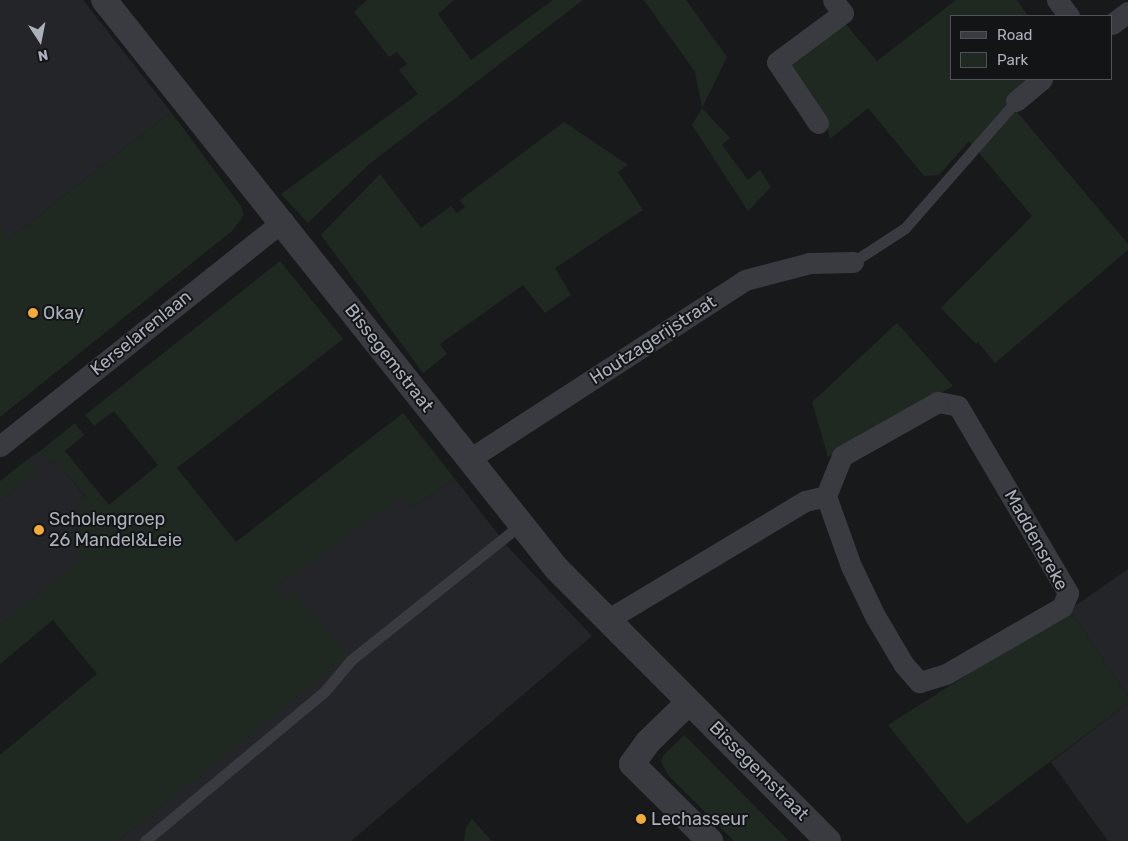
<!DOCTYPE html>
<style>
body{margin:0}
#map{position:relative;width:1128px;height:841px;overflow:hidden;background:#18191b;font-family:Rubik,sans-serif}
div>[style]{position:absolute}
.built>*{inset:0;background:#242528}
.green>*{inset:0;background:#202921}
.service>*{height:11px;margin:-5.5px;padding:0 5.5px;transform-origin:5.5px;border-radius:5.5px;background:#393b40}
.minor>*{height:21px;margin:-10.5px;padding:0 10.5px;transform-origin:10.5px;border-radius:10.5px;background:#393b40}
.tertiary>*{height:26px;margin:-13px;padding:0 13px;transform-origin:13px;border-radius:13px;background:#393b40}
.dots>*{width:14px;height:14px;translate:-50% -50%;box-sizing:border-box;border:2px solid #131416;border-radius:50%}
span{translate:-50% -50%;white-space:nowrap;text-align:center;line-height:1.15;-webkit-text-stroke:4px #131416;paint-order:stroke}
.poi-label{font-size:18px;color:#abb0ba}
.left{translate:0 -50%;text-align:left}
.street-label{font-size:18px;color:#abb0ba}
.legend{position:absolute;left:950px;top:15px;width:162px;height:65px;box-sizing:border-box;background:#131416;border:1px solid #505258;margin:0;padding:6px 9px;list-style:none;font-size:15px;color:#abb0ba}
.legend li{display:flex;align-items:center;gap:10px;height:25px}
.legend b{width:25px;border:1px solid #505258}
.north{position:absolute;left:15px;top:15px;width:50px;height:50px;-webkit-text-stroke:4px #131416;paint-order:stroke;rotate:169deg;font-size:14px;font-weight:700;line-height:20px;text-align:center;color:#abb0ba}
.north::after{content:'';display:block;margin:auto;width:18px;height:22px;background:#abb0ba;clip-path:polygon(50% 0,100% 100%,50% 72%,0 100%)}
</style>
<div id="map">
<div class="built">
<div style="clip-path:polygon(0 0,83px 0,171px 112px,9px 239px,0 229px)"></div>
<div style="clip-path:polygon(40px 451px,51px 463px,55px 459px,86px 498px,89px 522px,84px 558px,0 625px,0 501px,37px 471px,28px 459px)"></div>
<div style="clip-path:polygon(455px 479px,508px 547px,592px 636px,351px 841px,118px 841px,347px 656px,295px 592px,285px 600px,275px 587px,403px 495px,412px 507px)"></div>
<div style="clip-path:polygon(1128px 569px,1128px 696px,1069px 610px)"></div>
<div style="clip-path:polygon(1128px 703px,1128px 841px,1108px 841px,1051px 762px)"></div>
</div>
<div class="green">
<div style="clip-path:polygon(367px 0,454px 0,438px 14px,471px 60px,553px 0,583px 0,368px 165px,308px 223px,281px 194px,418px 94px,399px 70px,407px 64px,397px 52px,389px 57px,354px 12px)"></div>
<div style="clip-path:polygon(644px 0,686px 0,727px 57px,702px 108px,730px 138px,722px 145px,748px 180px,760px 170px,771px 187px,748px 211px,692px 125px,702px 108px,695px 72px)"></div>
<div style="clip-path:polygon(956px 0,1017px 0,1028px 16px,952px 16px,952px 79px,1031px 79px,1007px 100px,1128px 244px,1128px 250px,995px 363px,978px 342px,976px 344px,941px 308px,1032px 216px,969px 141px,939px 175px,924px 176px,868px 108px,830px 139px,826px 123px,784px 63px,843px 21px,877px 61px)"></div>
<div style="clip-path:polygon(171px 112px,241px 206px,244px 215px,232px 231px,0 417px,0 229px,9px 239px)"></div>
<div style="clip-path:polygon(564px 122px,628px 165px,618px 172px,643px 210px,555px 268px,571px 295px,545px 313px,523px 285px,440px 344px,447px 354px,423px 373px,321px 235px,380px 174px,421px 228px,451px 206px,457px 213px,465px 207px,460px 200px)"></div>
<div style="clip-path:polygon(280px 261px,343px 339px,177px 468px,236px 542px,403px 413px,455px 479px,412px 507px,403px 496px,275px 587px,285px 599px,295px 591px,348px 656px,118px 841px,0 841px,0 755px,97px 674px,53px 620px,0 664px,0 625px,83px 558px,68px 539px,89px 522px,76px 506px,86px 497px,55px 460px,51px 463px,40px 451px,75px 423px,84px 435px,65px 451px,109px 505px,158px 465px,114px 411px,94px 426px,85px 415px)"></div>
<div style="clip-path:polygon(897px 323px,953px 386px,828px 457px,812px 402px)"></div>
<div style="clip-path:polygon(28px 459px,38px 471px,0 501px,0 481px)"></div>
<div style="clip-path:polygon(1069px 610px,1128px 696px,1128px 703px,967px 824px,888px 725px)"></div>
<div style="clip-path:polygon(684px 735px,703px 754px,789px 841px,734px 841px,669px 776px,661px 762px,663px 756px)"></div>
<div style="clip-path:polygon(472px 819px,492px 841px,464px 841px,466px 828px)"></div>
</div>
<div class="service">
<div style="left:853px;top:262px;width:62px;rotate:-33.2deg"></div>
<div style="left:905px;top:228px;width:169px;rotate:-48.8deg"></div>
<div style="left:145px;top:841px;width:234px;rotate:-39.8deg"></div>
<div style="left:325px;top:691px;width:40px;rotate:-50deg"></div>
<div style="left:351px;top:660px;width:216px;rotate:-38.6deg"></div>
</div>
<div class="minor">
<div style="left:1057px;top:0;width:20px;rotate:53deg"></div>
<div style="left:1112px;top:24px;width:20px;rotate:-37deg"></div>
<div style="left:1016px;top:101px;width:34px;rotate:-40deg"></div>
<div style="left:818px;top:123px;width:73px;rotate:-123.9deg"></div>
<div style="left:777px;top:62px;width:82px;rotate:-36.6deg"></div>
<div style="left:843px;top:13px;width:16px;rotate:-128deg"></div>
<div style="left:938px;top:402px;width:20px;rotate:11deg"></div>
<div style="left:958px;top:406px;width:217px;rotate:59.5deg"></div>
<div style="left:1068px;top:593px;width:15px;rotate:113deg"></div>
<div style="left:1062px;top:607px;width:134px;rotate:150deg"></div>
<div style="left:946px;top:674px;width:28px;rotate:163deg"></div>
<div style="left:919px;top:682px;width:23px;rotate:-131deg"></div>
<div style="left:904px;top:665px;width:57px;rotate:-120.6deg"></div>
<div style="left:875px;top:616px;width:55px;rotate:-115.6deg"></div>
<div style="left:851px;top:566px;width:74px;rotate:-109.7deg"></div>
<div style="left:826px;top:496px;width:43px;rotate:-68.2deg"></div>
<div style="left:842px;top:456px;width:110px;rotate:-29.4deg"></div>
<div style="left:0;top:446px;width:362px;rotate:-38.5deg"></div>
<div style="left:468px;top:460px;width:330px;rotate:-33deg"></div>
<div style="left:745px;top:280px;width:67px;rotate:-14.7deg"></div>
<div style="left:810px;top:263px;width:43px;rotate:-1.3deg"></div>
<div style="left:607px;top:620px;width:231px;rotate:-31deg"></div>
<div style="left:805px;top:501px;width:22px;rotate:-13deg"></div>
</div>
<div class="tertiary">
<div style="left:104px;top:0;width:727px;rotate:51.48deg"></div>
<div style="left:557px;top:569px;width:384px;rotate:45.1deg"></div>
<div style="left:689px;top:702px;width:57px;rotate:135.7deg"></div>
<div style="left:648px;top:742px;width:27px;rotate:126deg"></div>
<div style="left:632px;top:764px;width:110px;rotate:44.6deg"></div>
</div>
<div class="dots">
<div style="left:33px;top:313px;background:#f3ac39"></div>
<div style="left:39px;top:530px;background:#f3ac39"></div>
<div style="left:641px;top:819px;background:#f3ac39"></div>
</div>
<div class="poi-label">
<span class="left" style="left:43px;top:313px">Okay</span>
<span class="left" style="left:49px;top:530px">Scholengroep<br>26 Mandel&amp;Leie</span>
<span class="left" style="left:651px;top:819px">Lechasseur</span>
</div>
<div class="street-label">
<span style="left:141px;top:333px;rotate:-39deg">Kerselarenlaan</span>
<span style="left:653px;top:340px;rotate:-33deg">Houtzagerijstraat</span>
<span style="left:389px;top:358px;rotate:52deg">Bissegemstraat</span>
<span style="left:1036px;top:540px;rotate:61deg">Maddensreke</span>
<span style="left:759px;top:771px;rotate:45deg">Bissegemstraat</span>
</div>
<ul class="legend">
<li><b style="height:6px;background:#393b40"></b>Road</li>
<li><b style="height:14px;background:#202921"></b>Park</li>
</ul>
<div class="north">N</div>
</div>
